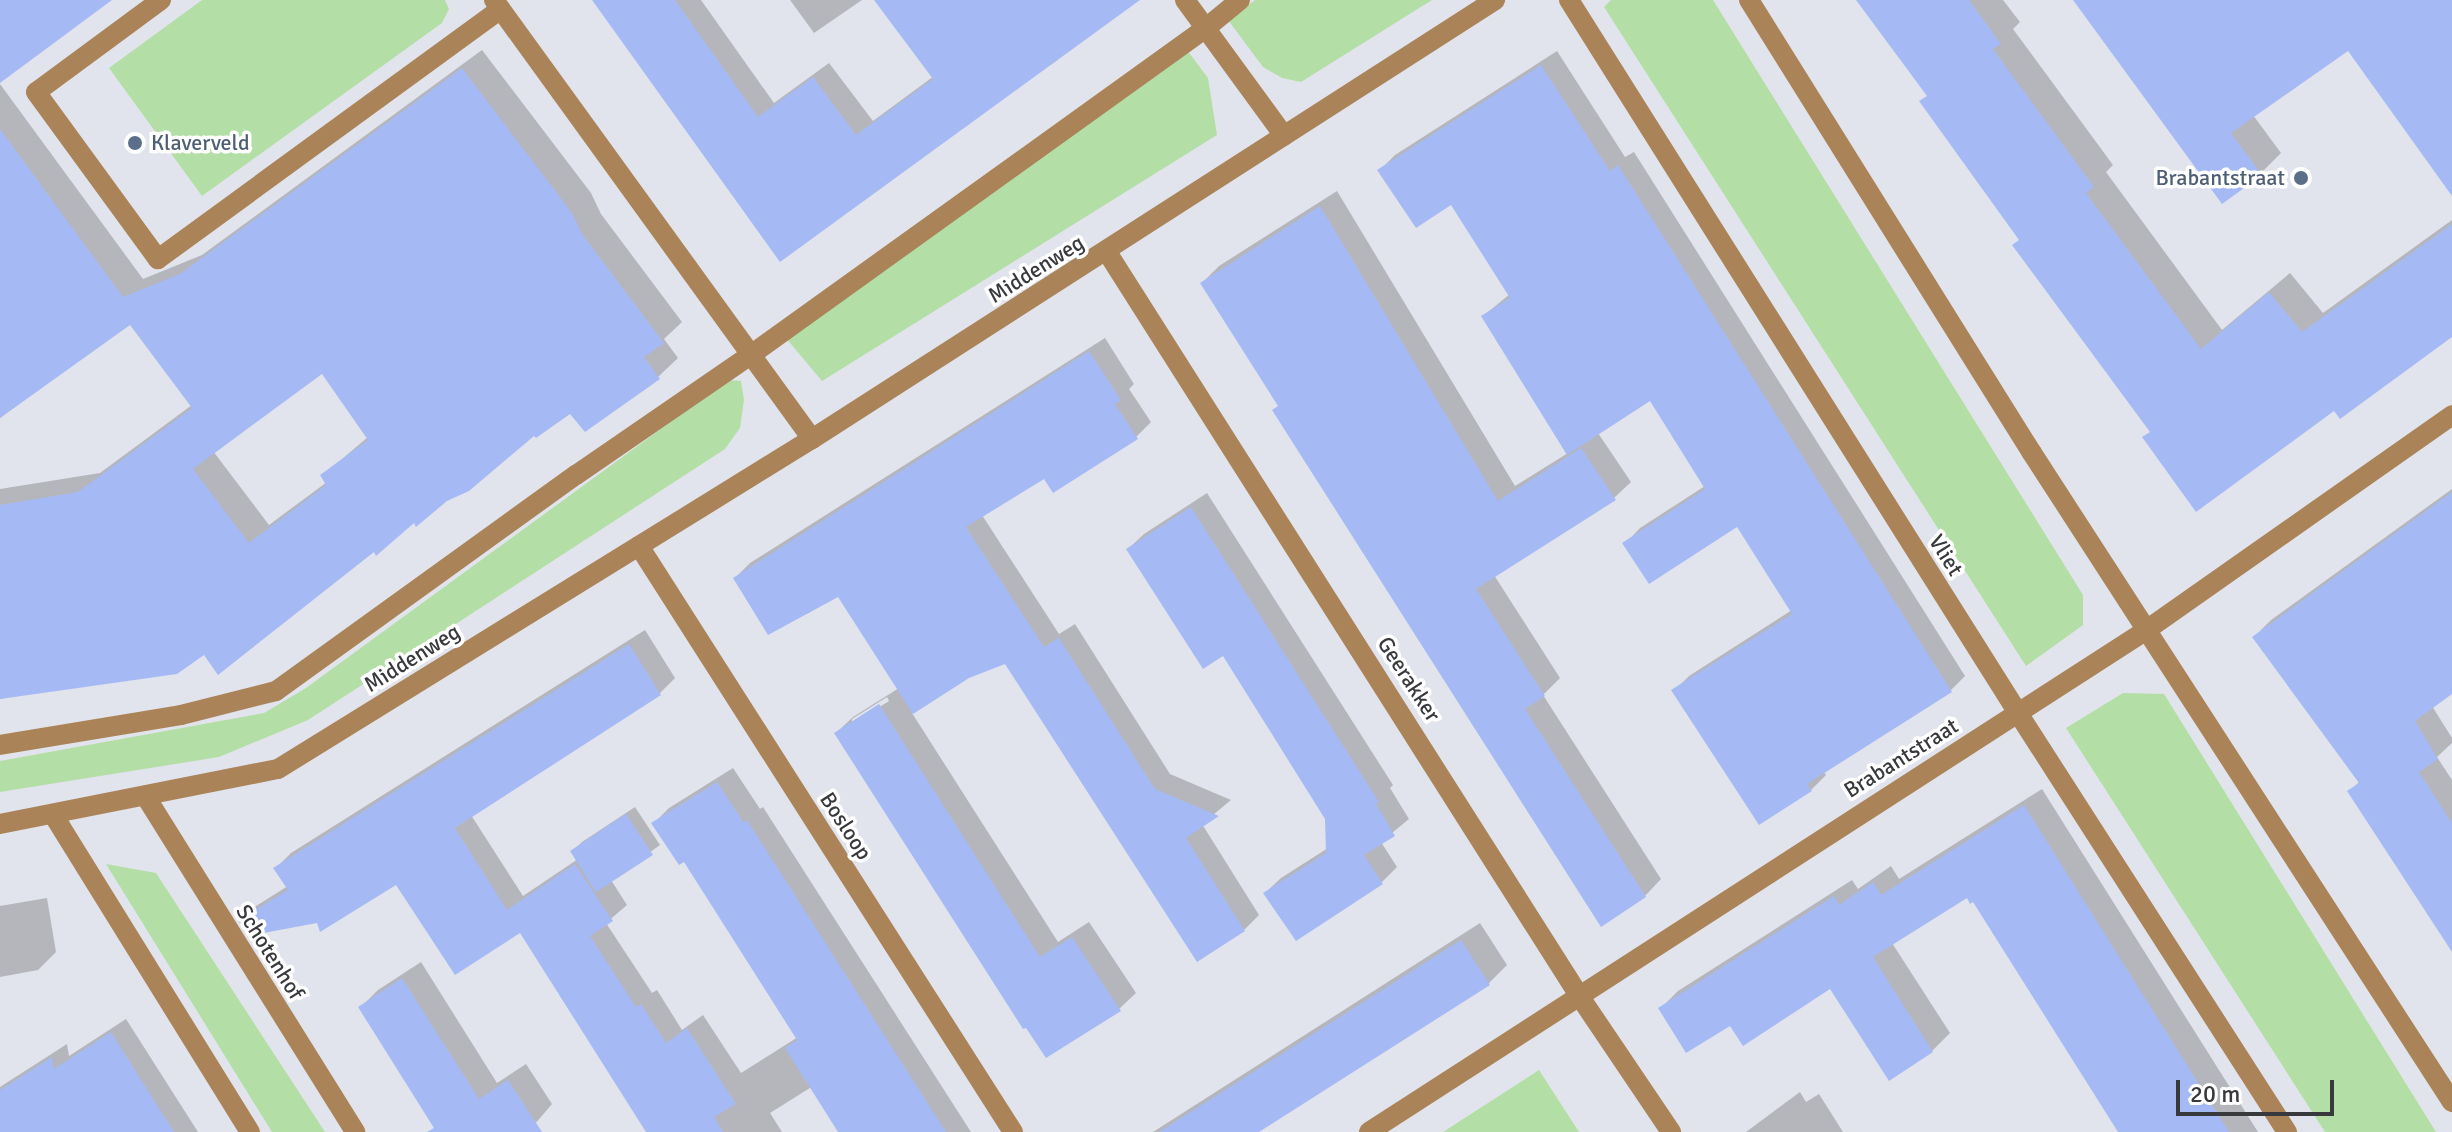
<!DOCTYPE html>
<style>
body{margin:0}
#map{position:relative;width:2452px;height:1132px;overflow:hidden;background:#e1e4ec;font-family:Signika,sans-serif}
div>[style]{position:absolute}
.green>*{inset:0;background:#b3dfa6}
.shadow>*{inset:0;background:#0003}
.building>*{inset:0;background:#a5baf5}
.minor>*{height:20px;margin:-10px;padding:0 10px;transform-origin:10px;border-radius:10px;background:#aa8458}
.dots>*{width:22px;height:22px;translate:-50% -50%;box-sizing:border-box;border:4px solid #fff;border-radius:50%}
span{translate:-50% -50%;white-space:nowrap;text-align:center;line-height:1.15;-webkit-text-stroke:7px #fff;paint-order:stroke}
.service-label{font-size:22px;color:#4e5e75}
.left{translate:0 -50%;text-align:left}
.right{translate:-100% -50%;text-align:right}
.street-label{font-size:22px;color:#38393c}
.scale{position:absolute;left:2176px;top:1080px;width:158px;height:36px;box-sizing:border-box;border:4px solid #38393c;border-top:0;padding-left:10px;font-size:24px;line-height:28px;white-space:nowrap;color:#38393c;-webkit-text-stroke:6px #fff;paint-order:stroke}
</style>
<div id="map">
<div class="green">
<div style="clip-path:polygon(202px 0,445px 0,449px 9px,442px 23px,202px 196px,109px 68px)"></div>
<div style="clip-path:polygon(1255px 0,1432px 0,1301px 82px,1282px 78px,1263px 67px,1228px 20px)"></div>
<div style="clip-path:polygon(1611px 0,1713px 0,2083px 595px,2083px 625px,2026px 666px,1604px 7px)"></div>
<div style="clip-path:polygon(1187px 50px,1208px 78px,1217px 135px,822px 381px,785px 337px)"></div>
<div style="clip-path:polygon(728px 380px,741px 381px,744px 400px,740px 428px,725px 449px,308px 720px,219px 757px,0 792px,0 761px,264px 713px,306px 688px)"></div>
<div style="clip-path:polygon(2123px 693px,2164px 694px,2436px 1132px,2325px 1132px,2066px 728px)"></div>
<div style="clip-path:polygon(106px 864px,156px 873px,325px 1132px,272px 1132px)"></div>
<div style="clip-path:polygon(1539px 1070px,1579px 1132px,1443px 1132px)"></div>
</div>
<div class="shadow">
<div style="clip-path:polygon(594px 0,701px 0,774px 103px,829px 63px,873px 121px,934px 76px,877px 0,1119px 0,781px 260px)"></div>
<div style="clip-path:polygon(790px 0,862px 0,814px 33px)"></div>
<div style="clip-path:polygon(1859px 0,2003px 0,2020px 22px,2013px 29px,2113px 165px,2106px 172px,2222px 330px,2290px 273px,2323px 313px,2452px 220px,2452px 334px,2334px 408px,2152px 431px,1928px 95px)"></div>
<div style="clip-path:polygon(2075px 0,2452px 0,2452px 193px,2348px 48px,2253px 115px,2281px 153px,2261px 173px,2223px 201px)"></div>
<div style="clip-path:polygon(evenodd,482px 50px,591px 193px,601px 214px,682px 322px,664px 339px,678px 358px,658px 377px,570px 411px,534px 433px,375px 549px,204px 652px,0 699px,0 489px,100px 473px,192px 405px,131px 322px,0 418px,0 84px,143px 279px,202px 255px,482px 50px,323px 371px,368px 437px,322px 476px,327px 482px,269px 525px,213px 451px,323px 371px)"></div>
<div style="clip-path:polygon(1557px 51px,1625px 157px,1634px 152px,1965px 676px,1950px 691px,1823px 771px,1826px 775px,1811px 790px,1674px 691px,1689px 676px,1792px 610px,1737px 524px,1625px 544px,1640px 528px,1705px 486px,1651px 399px,1598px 433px,1631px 482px,1614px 498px,1494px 575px,1560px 678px,1543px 695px,1661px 879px,1645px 896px,1280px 405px,1202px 283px,1219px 266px,1337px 191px,1515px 486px,1568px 453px,1483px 316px,1510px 294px,1452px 203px,1380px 170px,1395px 155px)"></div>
<div style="clip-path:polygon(evenodd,1105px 338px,1134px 384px,1129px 389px,1151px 422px,1136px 437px,1045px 477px,982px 515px,1059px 634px,1075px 624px,1170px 774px,1231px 800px,1202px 824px,1259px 915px,1244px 930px,1006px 662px,968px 677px,912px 713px,1058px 942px,1089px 922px,1136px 993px,1119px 1009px,1047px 1056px,836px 733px,853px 717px,899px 688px,838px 594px,807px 614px,735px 578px,750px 563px,1105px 338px,887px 697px,889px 701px,852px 724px,852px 719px,887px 697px)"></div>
<div style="clip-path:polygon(2452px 489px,2452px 692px,2432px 706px,2452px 738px,2452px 743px,2437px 757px,2452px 780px,2452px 950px,2350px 791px,2360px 781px,2254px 637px,2271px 620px)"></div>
<div style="clip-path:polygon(1207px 493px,1393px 785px,1390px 788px,1409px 819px,1381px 842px,1397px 867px,1382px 882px,1296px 938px,1265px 893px,1281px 878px,1328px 848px,1327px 818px,1223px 653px,1128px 549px,1144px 534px)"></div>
<div style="clip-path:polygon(645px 630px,675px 678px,660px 693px,471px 815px,523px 896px,578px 859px,573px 851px,582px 842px,635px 807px,660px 845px,611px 880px,627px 905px,606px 923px,652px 993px,657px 990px,682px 1030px,703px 1015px,741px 1073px,798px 1037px,684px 860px,654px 823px,669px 808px,733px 768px,760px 809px,763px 807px,971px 1132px,884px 1132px,821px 1081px,770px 1113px,782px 1132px,649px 1132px,521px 930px,397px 882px,318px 921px,241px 921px,256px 906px,288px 886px,276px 868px,291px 853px)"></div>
<div style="clip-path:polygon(2042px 789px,2258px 1132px,2122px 1132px,1974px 899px,1968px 896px,1892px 943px,1950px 1033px,1932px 1051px,1830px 987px,1730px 1023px,1661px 1008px,1678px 991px,1852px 880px,1858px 889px,1891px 866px,1899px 879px)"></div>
<div style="clip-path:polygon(47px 898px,56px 952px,38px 970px,0 977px,0 906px)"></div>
<div style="clip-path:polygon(1480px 923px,1507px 965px,1489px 983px,1255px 1132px,1153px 1132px)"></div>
<div style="clip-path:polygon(421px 962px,497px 1083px,526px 1064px,552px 1104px,528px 1132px,440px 1132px,361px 1007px,378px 990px)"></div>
<div style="clip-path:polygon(126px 1019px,198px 1132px,0 1132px,0 1087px,67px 1044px,69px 1056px)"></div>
<div style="clip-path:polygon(1800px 1092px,1806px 1102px,1819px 1094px,1843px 1132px,1746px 1132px)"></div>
</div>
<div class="building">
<div style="clip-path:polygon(0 0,112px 0,0 83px)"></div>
<div style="clip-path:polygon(592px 0,675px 0,758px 117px,813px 77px,856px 135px,933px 79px,874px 0,1140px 0,780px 262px)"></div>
<div style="clip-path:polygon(1856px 0,1969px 0,2001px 44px,1993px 49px,2094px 187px,2086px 193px,2201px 349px,2269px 292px,2302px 332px,2452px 224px,2452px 337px,2340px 419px,2334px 411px,2196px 512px,2142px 437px,2150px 432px,2012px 245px,2019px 240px,1919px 101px,1927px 96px)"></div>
<div style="clip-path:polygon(2073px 0,2452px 0,2452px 196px,2348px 51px,2231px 133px,2262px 175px,2222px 204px)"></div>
<div style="clip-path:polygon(1541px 65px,1610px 171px,1618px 165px,1952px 692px,1807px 784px,1812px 791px,1759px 825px,1671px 690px,1792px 614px,1737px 527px,1649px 584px,1622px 543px,1705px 489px,1650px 401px,1567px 455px,1481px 316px,1510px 298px,1451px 205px,1416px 228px,1377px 170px)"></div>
<div style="clip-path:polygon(evenodd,462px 68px,572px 213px,582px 234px,664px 343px,644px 357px,660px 379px,585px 432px,570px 414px,536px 438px,534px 436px,469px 491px,447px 501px,416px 527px,414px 523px,376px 556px,374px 552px,218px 675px,204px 655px,177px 674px,0 699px,0 505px,78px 492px,192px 408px,130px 325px,0 418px,0 129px,123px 297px,180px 274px,462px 68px,322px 374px,368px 440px,320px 475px,326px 485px,249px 543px,193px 469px,322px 374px)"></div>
<div style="clip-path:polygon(1320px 206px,1498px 501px,1581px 448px,1616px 500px,1476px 589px,1545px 696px,1525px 709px,1646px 897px,1601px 927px,1272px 410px,1278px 406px,1200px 283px)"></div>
<div style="clip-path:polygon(1089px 351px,1121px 400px,1115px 404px,1138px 439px,1053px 493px,1044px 479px,966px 527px,1044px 647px,1059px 638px,1155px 789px,1219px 816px,1186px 838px,1245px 931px,1197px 962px,1005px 664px,969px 678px,913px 714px,838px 597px,768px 635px,733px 578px)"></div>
<div style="clip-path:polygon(2452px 492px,2452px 694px,2415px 721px,2438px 759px,2419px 772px,2452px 823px,2452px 952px,2347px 791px,2359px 783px,2252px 637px)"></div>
<div style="clip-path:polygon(1191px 507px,1379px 802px,1376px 804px,1395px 836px,1364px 855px,1383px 884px,1296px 941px,1263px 893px,1326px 853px,1325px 819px,1223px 656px,1203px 669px,1126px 549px)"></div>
<div style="clip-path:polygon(629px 644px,661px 695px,455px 828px,507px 910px,575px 864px,613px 921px,590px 936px,636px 1007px,641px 1004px,666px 1043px,687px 1028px,736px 1104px,714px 1117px,723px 1132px,646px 1132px,520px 933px,455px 975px,396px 885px,320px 932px,317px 923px,248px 936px,238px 920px,288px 890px,273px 868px)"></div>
<div style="clip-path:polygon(879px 704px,1040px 957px,1072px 937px,1121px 1011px,1046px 1058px,1026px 1028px,1023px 1029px,834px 733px)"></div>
<div style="clip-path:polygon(717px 782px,744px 823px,747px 820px,946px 1132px,838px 1132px,785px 1048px,797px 1040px,684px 862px,679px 865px,651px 823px)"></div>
<div style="clip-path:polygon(2024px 805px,2229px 1132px,2118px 1132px,1973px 902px,1970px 904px,1967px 898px,1873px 957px,1933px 1052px,1889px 1081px,1830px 989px,1743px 1046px,1730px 1026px,1686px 1053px,1658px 1008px,1834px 896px,1839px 905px,1873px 882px,1881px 895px)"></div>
<div style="clip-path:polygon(626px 814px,653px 855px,596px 892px,570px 851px)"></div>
<div style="clip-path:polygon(1461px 940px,1490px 985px,1259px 1132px,1159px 1132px)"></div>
<div style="clip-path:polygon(402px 978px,479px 1099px,508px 1080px,542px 1132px,427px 1132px,434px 1128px,358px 1007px)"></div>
<div style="clip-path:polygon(111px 1032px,174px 1132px,0 1132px,0 1090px,52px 1057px,54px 1069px)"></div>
</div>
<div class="minor">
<div style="left:161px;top:0;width:155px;rotate:143.6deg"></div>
<div style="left:36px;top:92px;width:207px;rotate:53.9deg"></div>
<div style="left:158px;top:259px;width:424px;rotate:-36.1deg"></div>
<div style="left:494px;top:0;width:542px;rotate:54.08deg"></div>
<div style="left:1185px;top:0;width:168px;rotate:53.9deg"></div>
<div style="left:1569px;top:0;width:843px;rotate:57.8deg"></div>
<div style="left:2018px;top:713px;width:498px;rotate:57.3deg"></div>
<div style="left:1749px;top:0;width:534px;rotate:58.01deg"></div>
<div style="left:2032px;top:453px;width:773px;rotate:57.09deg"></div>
<div style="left:1107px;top:252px;width:882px;rotate:57.59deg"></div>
<div style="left:1580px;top:997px;width:163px;rotate:56deg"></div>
<div style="left:639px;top:546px;width:695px;rotate:57.45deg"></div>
<div style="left:0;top:745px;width:183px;rotate:-9.4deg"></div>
<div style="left:181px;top:715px;width:98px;rotate:-14.2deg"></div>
<div style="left:276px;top:691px;width:370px;rotate:-35.8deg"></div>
<div style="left:576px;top:475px;width:214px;rotate:-34.5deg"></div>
<div style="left:752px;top:354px;width:559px;rotate:-35.68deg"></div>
<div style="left:1206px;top:28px;width:44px;rotate:-39.5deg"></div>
<div style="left:146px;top:797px;width:395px;rotate:58deg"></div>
<div style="left:54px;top:816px;width:372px;rotate:58.2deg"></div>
<div style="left:0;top:824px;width:283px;rotate:-11.2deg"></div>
<div style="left:278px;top:769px;width:628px;rotate:-31.72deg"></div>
<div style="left:812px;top:439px;width:812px;rotate:-32.73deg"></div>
<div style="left:1369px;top:1132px;width:924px;rotate:-32.85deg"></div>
<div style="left:2145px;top:631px;width:375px;rotate:-35.1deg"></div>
</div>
<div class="dots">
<div style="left:135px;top:143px;background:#5c6f8a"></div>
<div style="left:2301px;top:178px;background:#5c6f8a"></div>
</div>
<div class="service-label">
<span class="left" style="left:151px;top:143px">Klaverveld</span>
<span class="right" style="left:2285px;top:178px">Brabantstraat</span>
</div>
<div class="street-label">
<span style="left:1036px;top:269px;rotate:-32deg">Middenweg</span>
<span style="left:1946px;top:555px;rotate:58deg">Vliet</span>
<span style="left:412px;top:658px;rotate:-32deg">Middenweg</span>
<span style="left:1409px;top:679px;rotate:57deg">Geerakker</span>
<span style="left:1901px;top:758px;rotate:-32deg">Brabantstraat</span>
<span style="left:846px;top:826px;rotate:57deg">Bosloop</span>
<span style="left:270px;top:952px;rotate:58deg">Schotenhof</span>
</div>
<div class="scale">20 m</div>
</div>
